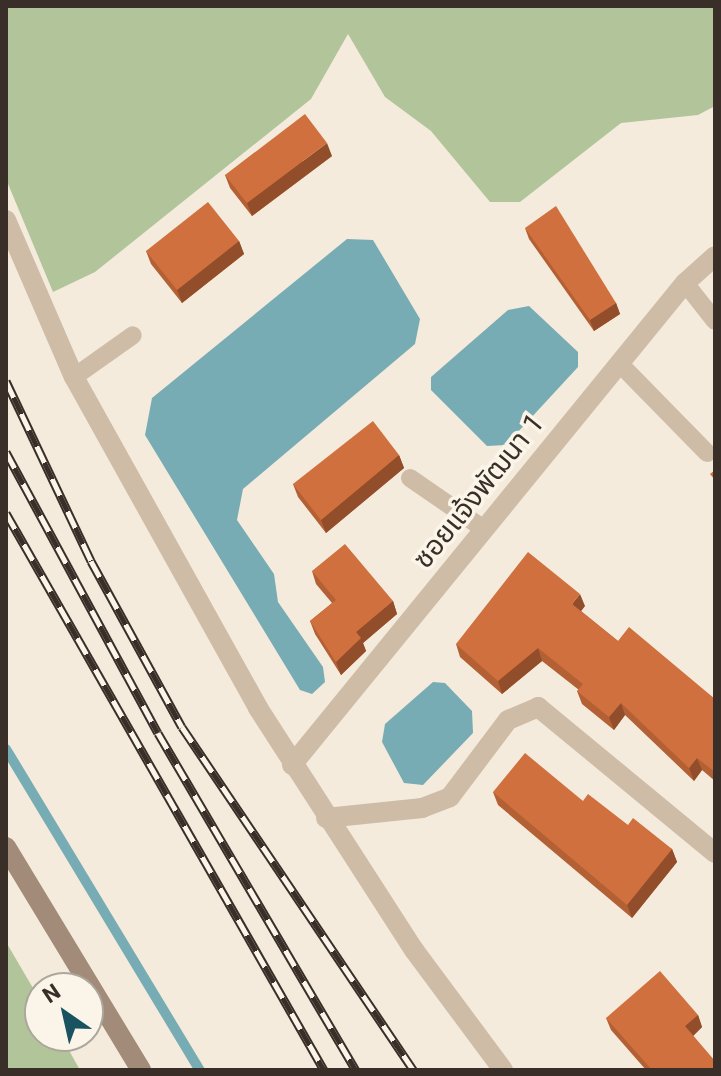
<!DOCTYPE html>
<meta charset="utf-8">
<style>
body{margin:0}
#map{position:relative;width:721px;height:1076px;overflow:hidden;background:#f4ebdc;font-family:Roboto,"Noto Sans Thai",sans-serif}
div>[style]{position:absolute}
.green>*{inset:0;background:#b2c59a}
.water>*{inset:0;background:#78acb4}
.stream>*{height:10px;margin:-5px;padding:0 5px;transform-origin:5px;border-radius:5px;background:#78acb4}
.lane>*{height:18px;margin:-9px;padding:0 9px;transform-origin:9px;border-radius:9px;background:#cebca7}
.street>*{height:20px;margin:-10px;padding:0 10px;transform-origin:10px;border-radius:10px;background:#cebca7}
.secondary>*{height:20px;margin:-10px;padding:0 10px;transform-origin:10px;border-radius:10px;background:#a28b78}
.rail>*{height:9px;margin-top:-4.5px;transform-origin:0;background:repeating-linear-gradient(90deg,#fbf5e9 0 18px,#392f28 0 36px);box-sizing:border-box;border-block:2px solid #392f28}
.wall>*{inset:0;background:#b36035}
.shaded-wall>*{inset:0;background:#924e2b}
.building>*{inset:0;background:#d0703e}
span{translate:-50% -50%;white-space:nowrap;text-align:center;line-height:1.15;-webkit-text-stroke:7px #fbf5e9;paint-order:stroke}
.street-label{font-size:28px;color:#392f28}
.frame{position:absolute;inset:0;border:8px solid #392f28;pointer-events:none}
.north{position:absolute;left:24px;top:972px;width:80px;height:80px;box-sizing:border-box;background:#fbf5e9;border:2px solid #ada69c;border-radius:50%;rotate:326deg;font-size:22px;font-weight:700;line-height:32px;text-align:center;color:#392f28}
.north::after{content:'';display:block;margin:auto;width:28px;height:36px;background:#19535f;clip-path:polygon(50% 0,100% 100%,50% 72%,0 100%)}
</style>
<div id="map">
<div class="green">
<div style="clip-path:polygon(6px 6px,715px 6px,715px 106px,698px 115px,621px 123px,520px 202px,490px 202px,431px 131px,385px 97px,348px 34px,311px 99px,95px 272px,53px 292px,6px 179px)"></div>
<div style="clip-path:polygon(6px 942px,40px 1000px,40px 1036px,61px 1036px,80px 1070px,6px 1070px)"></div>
</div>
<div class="water">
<div style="clip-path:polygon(347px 239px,373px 240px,420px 319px,415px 344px,243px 489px,237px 520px,274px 574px,278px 602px,323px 667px,325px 682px,312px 694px,300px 690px,145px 435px,152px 398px)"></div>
<div style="clip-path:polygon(529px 306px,578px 352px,578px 367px,506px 445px,487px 446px,431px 390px,431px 377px,508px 310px)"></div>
<div style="clip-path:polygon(433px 682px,445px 683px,472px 711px,473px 733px,423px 785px,404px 783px,382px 742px,385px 724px)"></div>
</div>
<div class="stream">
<div style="left:6px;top:749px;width:375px;rotate:58.9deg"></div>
</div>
<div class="lane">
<div style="left:685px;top:283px;width:48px;rotate:51.7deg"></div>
<div style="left:619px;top:363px;width:126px;rotate:45.6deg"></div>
<div style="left:74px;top:377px;width:72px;rotate:-35.4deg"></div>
<div style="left:410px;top:478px;width:90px;rotate:34.6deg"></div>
</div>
<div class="street">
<div style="left:6px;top:220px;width:171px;rotate:66.6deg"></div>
<div style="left:74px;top:377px;width:379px;rotate:60.9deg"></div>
<div style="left:258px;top:708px;width:288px;rotate:57.2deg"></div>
<div style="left:414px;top:950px;width:149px;rotate:53.4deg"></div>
<div style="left:292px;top:765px;width:622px;rotate:-50.81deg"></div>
<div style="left:685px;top:283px;width:40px;rotate:-42deg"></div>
<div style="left:326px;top:818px;width:97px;rotate:-5.9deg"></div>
<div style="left:422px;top:808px;width:30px;rotate:-21deg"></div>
<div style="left:450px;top:797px;width:96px;rotate:-53deg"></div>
<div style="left:508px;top:720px;width:33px;rotate:-23deg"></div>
<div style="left:538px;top:707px;width:229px;rotate:39.5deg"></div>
</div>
<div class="secondary">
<div style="left:6px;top:847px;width:261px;rotate:58.8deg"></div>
</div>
<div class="rail">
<div style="left:6px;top:381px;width:199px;rotate:64.7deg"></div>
<div style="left:91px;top:561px;width:189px;rotate:61.3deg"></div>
<div style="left:182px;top:727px;width:414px;rotate:56deg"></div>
<div style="left:6px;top:452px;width:319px;rotate:61.6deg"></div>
<div style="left:158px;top:733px;width:391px;rotate:59.6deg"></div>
<div style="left:6px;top:513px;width:641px;rotate:60.28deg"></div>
</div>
<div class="wall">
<div style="clip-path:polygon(332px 156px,252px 216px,230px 188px,225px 175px)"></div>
<div style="clip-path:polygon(525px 228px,616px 303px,620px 314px,594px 331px,529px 239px)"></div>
<div style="clip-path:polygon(239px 241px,244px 254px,182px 303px,151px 264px,146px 251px)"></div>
<div style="clip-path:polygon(399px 455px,404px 468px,326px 533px,298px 497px,293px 484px)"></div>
<div style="clip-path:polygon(312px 571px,393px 601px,397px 614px,363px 643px,366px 651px,341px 675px,315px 634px,310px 621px,332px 603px,316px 584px)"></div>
<div style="clip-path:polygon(585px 606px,581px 611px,618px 641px,715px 699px,715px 781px,702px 770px,694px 781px,625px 715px,614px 730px,582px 704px,577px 691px,579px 690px,542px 661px,502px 694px,460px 657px,456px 644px)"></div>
<div style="clip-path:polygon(493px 792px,583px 801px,672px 849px,677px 862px,632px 918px,498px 805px)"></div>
<div style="clip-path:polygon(698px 1015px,702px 1027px,693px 1036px,715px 1070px,646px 1070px,611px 1030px,606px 1018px)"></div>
</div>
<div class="shaded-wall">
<div style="clip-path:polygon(327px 143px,332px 156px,252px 216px,247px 203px)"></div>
<div style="clip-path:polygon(239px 241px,244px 254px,182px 303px,177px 290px)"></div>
<div style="clip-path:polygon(616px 303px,620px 314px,594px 331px,590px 320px)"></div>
<div style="clip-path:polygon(399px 455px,404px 468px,326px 533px,321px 520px)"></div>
<div style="clip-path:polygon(580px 594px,585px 606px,577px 616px,572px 604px)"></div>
<div style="clip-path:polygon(393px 601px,397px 614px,363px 643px,366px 651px,341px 675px,336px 662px,356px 632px)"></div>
<div style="clip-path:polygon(538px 648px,542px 661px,502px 694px,498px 681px)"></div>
<div style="clip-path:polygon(621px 703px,625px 715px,614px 730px,609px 717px)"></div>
<div style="clip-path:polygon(697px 758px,702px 770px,694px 781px,689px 768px)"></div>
<div style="clip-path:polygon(672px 849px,677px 862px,632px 918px,627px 905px)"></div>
<div style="clip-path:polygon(698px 1015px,702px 1027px,690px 1039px,685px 1026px)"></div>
</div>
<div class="building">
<div style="clip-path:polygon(305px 114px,327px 143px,247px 203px,225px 175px)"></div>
<div style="clip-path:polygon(208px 202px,239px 241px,177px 290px,146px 251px)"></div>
<div style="clip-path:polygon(556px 206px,616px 303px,590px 320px,525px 228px)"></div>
<div style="clip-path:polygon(373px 421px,399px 455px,321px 520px,293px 484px)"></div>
<div style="clip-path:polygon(715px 470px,715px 480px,710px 474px)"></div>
<div style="clip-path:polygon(345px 544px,393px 601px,356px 632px,361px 638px,336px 662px,310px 621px,336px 600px,312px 571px)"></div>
<div style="clip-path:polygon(528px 552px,580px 594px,572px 604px,618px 641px,629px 627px,715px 699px,715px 772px,697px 758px,689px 768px,621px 703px,609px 717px,577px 691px,583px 684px,538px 648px,498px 681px,456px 644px)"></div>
<div style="clip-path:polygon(525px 753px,583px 801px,588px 794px,628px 825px,633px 818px,672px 849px,627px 905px,493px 792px)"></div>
<div style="clip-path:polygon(660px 971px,698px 1015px,685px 1026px,715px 1061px,715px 1070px,652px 1070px,606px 1018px)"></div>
</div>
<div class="street-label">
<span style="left:479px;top:491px;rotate:-51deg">ซอยแจ้งพัฒนา 1</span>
</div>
<div class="frame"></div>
<div class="north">N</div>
</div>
